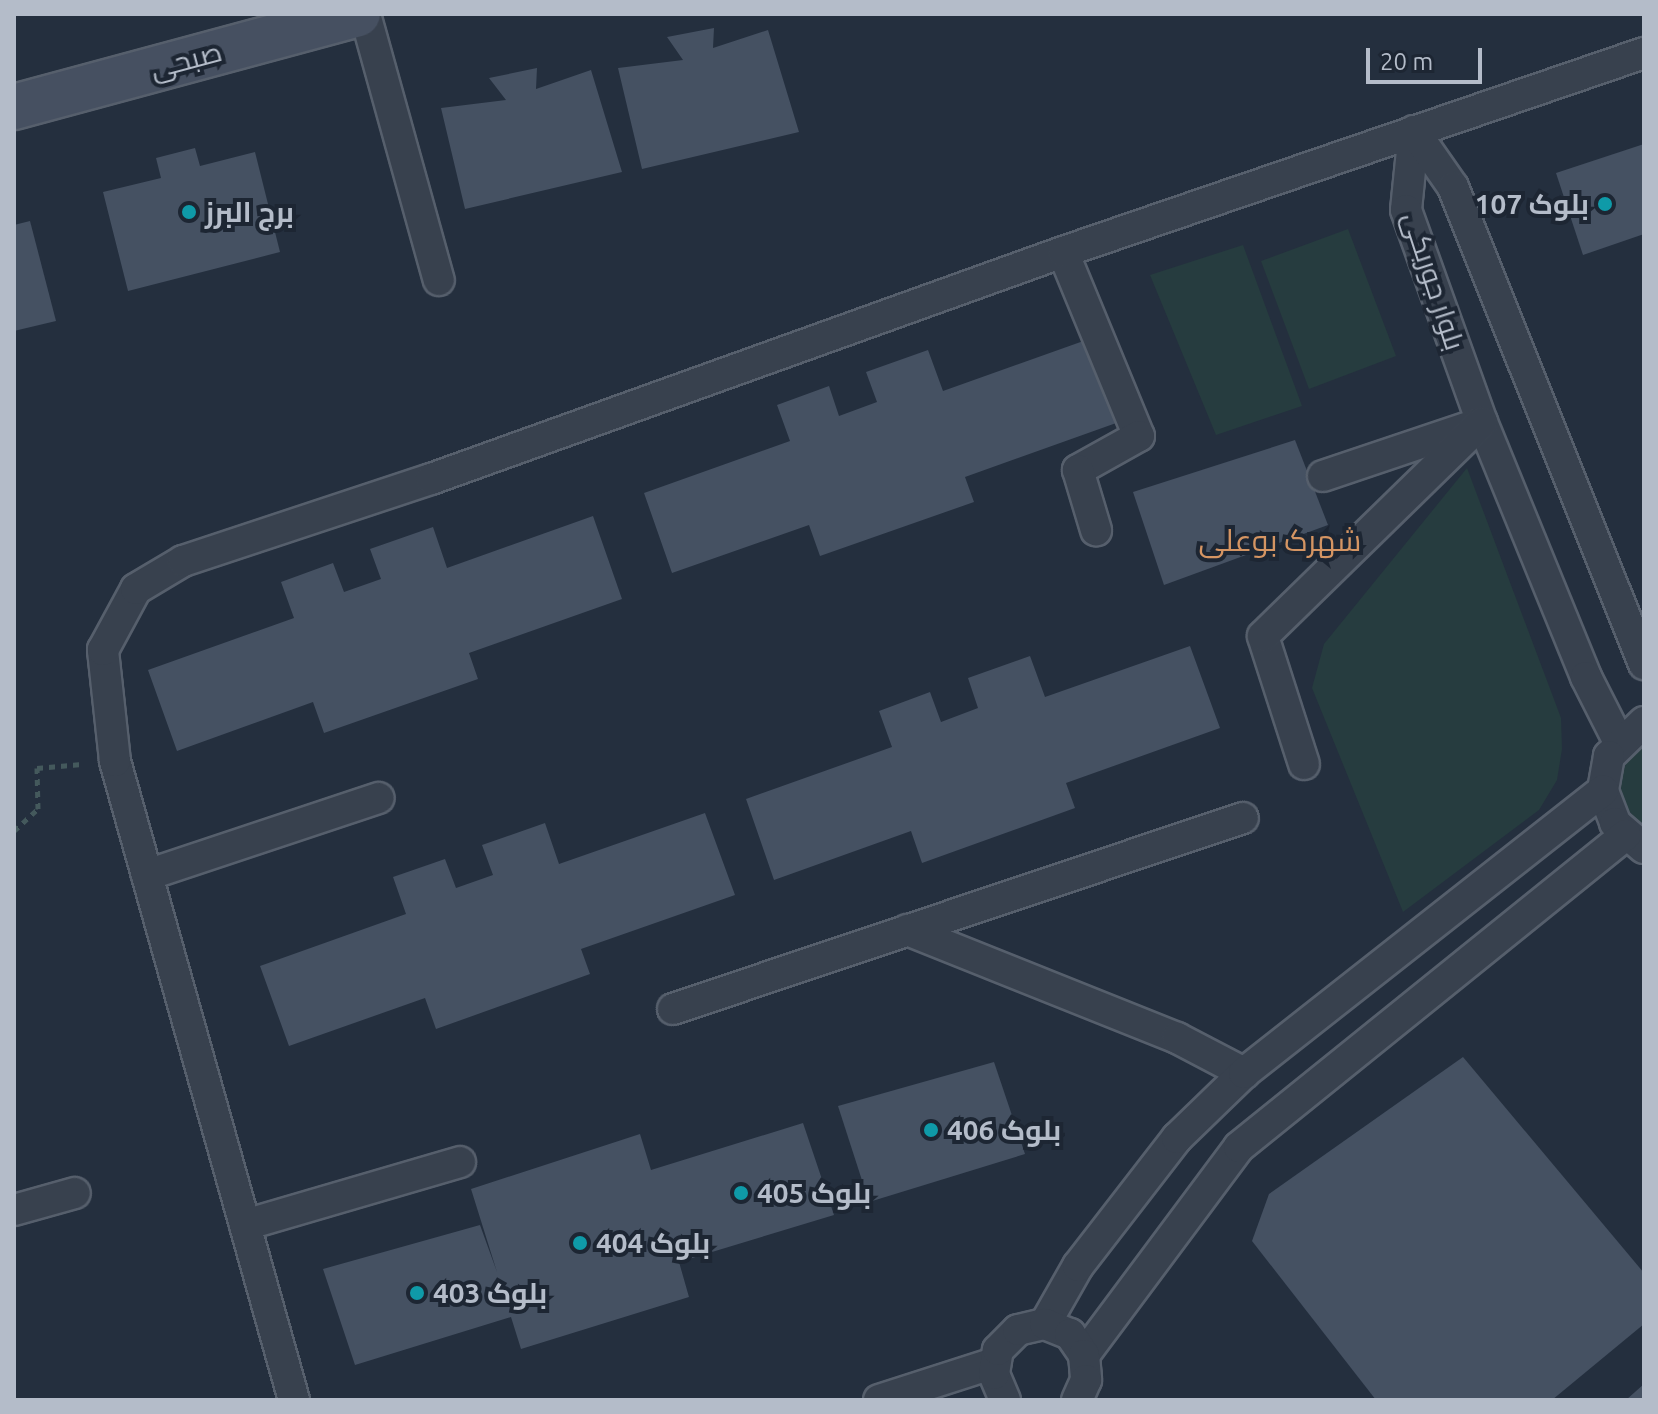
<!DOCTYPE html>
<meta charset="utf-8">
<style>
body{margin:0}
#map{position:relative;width:1658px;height:1414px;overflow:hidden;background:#242f3e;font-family:Ubuntu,Cairo,sans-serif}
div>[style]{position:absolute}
.green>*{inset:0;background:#263c3f}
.building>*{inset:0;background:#455162}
.path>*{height:5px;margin-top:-2.5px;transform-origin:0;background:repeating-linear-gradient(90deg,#44595c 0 6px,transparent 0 12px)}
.roads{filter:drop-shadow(2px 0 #565f6c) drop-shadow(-2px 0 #565f6c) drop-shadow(0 2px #565f6c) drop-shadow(0 -2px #565f6c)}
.street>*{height:30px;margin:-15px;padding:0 15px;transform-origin:15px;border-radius:15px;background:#38414e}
.secondary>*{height:44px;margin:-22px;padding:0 22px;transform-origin:22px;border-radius:22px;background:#465061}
.dots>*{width:22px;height:22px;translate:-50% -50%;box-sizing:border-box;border:4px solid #1d2633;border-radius:50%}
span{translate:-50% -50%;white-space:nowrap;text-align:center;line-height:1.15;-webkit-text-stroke:8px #1d2633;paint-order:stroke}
.street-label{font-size:28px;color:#b4bcc9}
.poi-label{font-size:28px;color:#b4bcc9;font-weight:700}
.right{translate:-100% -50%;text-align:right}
.left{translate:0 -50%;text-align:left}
.neighbourhood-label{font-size:30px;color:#d59563}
.frame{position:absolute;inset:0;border:16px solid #b4bcc9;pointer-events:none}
.scale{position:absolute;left:1366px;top:48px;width:116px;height:36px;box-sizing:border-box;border:4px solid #b4bcc9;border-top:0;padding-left:10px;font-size:24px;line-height:28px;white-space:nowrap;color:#b4bcc9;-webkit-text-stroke:6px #1d2633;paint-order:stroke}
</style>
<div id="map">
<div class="green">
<div style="clip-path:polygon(1348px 229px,1396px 356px,1309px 389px,1261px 261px)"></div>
<div style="clip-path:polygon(1243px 245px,1302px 406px,1216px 435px,1150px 275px)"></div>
<div style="clip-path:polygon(1467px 468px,1561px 718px,1562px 749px,1557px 780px,1539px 810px,1403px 912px,1312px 688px,1324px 644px)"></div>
<div style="clip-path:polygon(1644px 738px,1644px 829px,1622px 802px,1619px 783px,1631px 748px)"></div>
</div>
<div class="building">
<div style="clip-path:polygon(714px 28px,713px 48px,768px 30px,799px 132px,642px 169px,618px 68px,683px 60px,667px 37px)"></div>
<div style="clip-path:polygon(537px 68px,536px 89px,591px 70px,622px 172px,465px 209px,441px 108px,506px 100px,489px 78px)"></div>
<div style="clip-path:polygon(1644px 144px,1644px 234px,1583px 255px,1556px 173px)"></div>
<div style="clip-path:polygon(195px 148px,200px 166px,255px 152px,280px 252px,128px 291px,103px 192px,161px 178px,156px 158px)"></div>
<div style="clip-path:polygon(30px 221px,56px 321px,14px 331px,14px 225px)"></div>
<div style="clip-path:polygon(1089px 339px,1119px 422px,965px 477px,974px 502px,820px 556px,809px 525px,672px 573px,644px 493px,790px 441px,777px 405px,829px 386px,839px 416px,877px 402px,866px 372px,928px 350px,943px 391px)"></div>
<div style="clip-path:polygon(1295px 440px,1328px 525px,1164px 585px,1133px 492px)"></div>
<div style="clip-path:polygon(593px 516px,622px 599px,469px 653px,478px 679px,324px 733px,313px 702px,177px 751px,148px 670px,294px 618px,281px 582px,333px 563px,344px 592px,381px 579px,370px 549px,433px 527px,447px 568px)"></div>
<div style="clip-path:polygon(1190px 646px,1220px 728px,1066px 783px,1075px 808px,922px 863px,911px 831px,774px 880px,746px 799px,892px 747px,879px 711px,930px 692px,941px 722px,978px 708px,968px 678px,1030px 656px,1045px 697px)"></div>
<div style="clip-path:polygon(705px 813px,735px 895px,581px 949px,590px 974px,436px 1029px,425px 998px,289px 1046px,260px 966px,406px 914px,393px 877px,445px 859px,456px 888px,493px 875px,482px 845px,545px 823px,559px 864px)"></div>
<div style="clip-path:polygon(1463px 1057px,1644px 1273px,1644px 1324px,1552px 1400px,1376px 1400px,1252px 1241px,1269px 1194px)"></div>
<div style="clip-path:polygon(994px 1062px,1025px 1154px,869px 1202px,838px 1106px)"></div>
<div style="clip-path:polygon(803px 1123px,834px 1215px,679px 1262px,689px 1297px,521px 1349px,511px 1317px,355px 1365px,323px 1269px,480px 1225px,497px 1272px,471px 1189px,640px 1134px,651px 1170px)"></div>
<div style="clip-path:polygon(1644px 1384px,1644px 1400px,1626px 1400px)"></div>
</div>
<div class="path">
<div style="left:14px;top:831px;width:33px;rotate:-43deg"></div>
<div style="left:38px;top:809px;width:41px;rotate:-91.4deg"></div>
<div style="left:37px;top:768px;width:45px;rotate:-5.1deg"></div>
</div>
<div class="roads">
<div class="street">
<div style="left:365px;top:14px;width:276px;rotate:74.5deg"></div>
<div style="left:1414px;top:131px;width:79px;rotate:95.8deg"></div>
<div style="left:1406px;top:210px;width:225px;rotate:70.3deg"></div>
<div style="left:1482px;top:422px;width:275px;rotate:67.8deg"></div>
<div style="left:1586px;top:677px;width:73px;rotate:63.1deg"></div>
<div style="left:1414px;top:131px;width:68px;rotate:55.1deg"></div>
<div style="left:1453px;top:187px;width:514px;rotate:68.18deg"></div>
<div style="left:1063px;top:252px;width:199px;rotate:67.6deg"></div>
<div style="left:1139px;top:436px;width:70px;rotate:150.9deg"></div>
<div style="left:1078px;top:470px;width:63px;rotate:73.3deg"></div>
<div style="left:1323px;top:476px;width:157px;rotate:-18.6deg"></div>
<div style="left:1644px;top:722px;width:49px;rotate:135.8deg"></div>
<div style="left:1609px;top:756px;width:36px;rotate:100deg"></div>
<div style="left:1603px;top:791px;width:34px;rotate:69deg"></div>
<div style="left:1615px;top:823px;width:38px;rotate:41deg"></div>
<div style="left:1304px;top:764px;width:134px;rotate:-107.8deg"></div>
<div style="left:1263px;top:636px;width:306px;rotate:-44.3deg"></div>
<div style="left:147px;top:875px;width:244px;rotate:-18.4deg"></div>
<div style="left:907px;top:930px;width:291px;rotate:21.8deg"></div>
<div style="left:1177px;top:1038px;width:76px;rotate:27.6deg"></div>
<div style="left:673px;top:1009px;width:601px;rotate:-18.53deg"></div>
<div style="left:14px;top:1210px;width:63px;rotate:-15.6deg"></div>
<div style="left:245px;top:1225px;width:224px;rotate:-16.3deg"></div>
<div style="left:1045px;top:1324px;width:67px;rotate:-60.4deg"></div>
<div style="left:1078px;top:1266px;width:162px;rotate:-52.3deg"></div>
<div style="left:1177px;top:1138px;width:93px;rotate:-44.1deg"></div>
<div style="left:1244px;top:1073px;width:457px;rotate:-38.2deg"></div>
<div style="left:1084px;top:1355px;width:259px;rotate:-53.3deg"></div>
<div style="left:1239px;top:1147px;width:497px;rotate:-38.9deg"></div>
<div style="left:294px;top:1400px;width:664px;rotate:-105.65deg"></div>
<div style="left:115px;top:761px;width:112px;rotate:-96.2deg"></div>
<div style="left:103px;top:650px;width:69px;rotate:-61.6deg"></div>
<div style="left:136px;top:589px;width:55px;rotate:-30.8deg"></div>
<div style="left:183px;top:561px;width:261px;rotate:-18.3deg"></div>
<div style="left:431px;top:479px;width:672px;rotate:-19.76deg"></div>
<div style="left:1063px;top:252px;width:614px;rotate:-18.91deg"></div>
<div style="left:879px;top:1400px;width:121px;rotate:-17.8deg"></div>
<div style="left:1005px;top:1400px;width:28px;rotate:-113deg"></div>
<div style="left:994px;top:1374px;width:24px;rotate:-81deg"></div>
<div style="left:998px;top:1350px;width:28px;rotate:-45deg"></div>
<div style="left:1018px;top:1330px;width:28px;rotate:-13deg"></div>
<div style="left:1045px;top:1324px;width:27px;rotate:22deg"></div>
<div style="left:1070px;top:1334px;width:25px;rotate:56deg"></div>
<div style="left:1084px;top:1355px;width:25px;rotate:85deg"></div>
<div style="left:1086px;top:1380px;width:22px;rotate:114deg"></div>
</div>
<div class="secondary">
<div style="left:14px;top:107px;width:356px;rotate:-15.1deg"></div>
</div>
</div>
<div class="dots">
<div style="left:1605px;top:204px;background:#0f9aa8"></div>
<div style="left:189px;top:212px;background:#0f9aa8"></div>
<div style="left:931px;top:1130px;background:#0f9aa8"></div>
<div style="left:741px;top:1193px;background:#0f9aa8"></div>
<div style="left:580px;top:1243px;background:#0f9aa8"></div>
<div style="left:417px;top:1293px;background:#0f9aa8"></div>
</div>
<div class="street-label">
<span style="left:186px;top:60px;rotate:-15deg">صبحی</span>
<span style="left:1434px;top:281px;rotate:72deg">بلوار جوریکی</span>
</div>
<div class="poi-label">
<span class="right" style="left:1589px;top:204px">بلوک 107</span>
<span class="left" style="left:205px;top:212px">برج البرز</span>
<span class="left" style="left:947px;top:1130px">بلوک 406</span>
<span class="left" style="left:757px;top:1193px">بلوک 405</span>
<span class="left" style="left:596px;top:1243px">بلوک 404</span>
<span class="left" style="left:433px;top:1293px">بلوک 403</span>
</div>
<div class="neighbourhood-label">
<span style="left:1280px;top:540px">شهرک بوعلی</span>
</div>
<div class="frame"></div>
<div class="scale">20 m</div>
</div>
